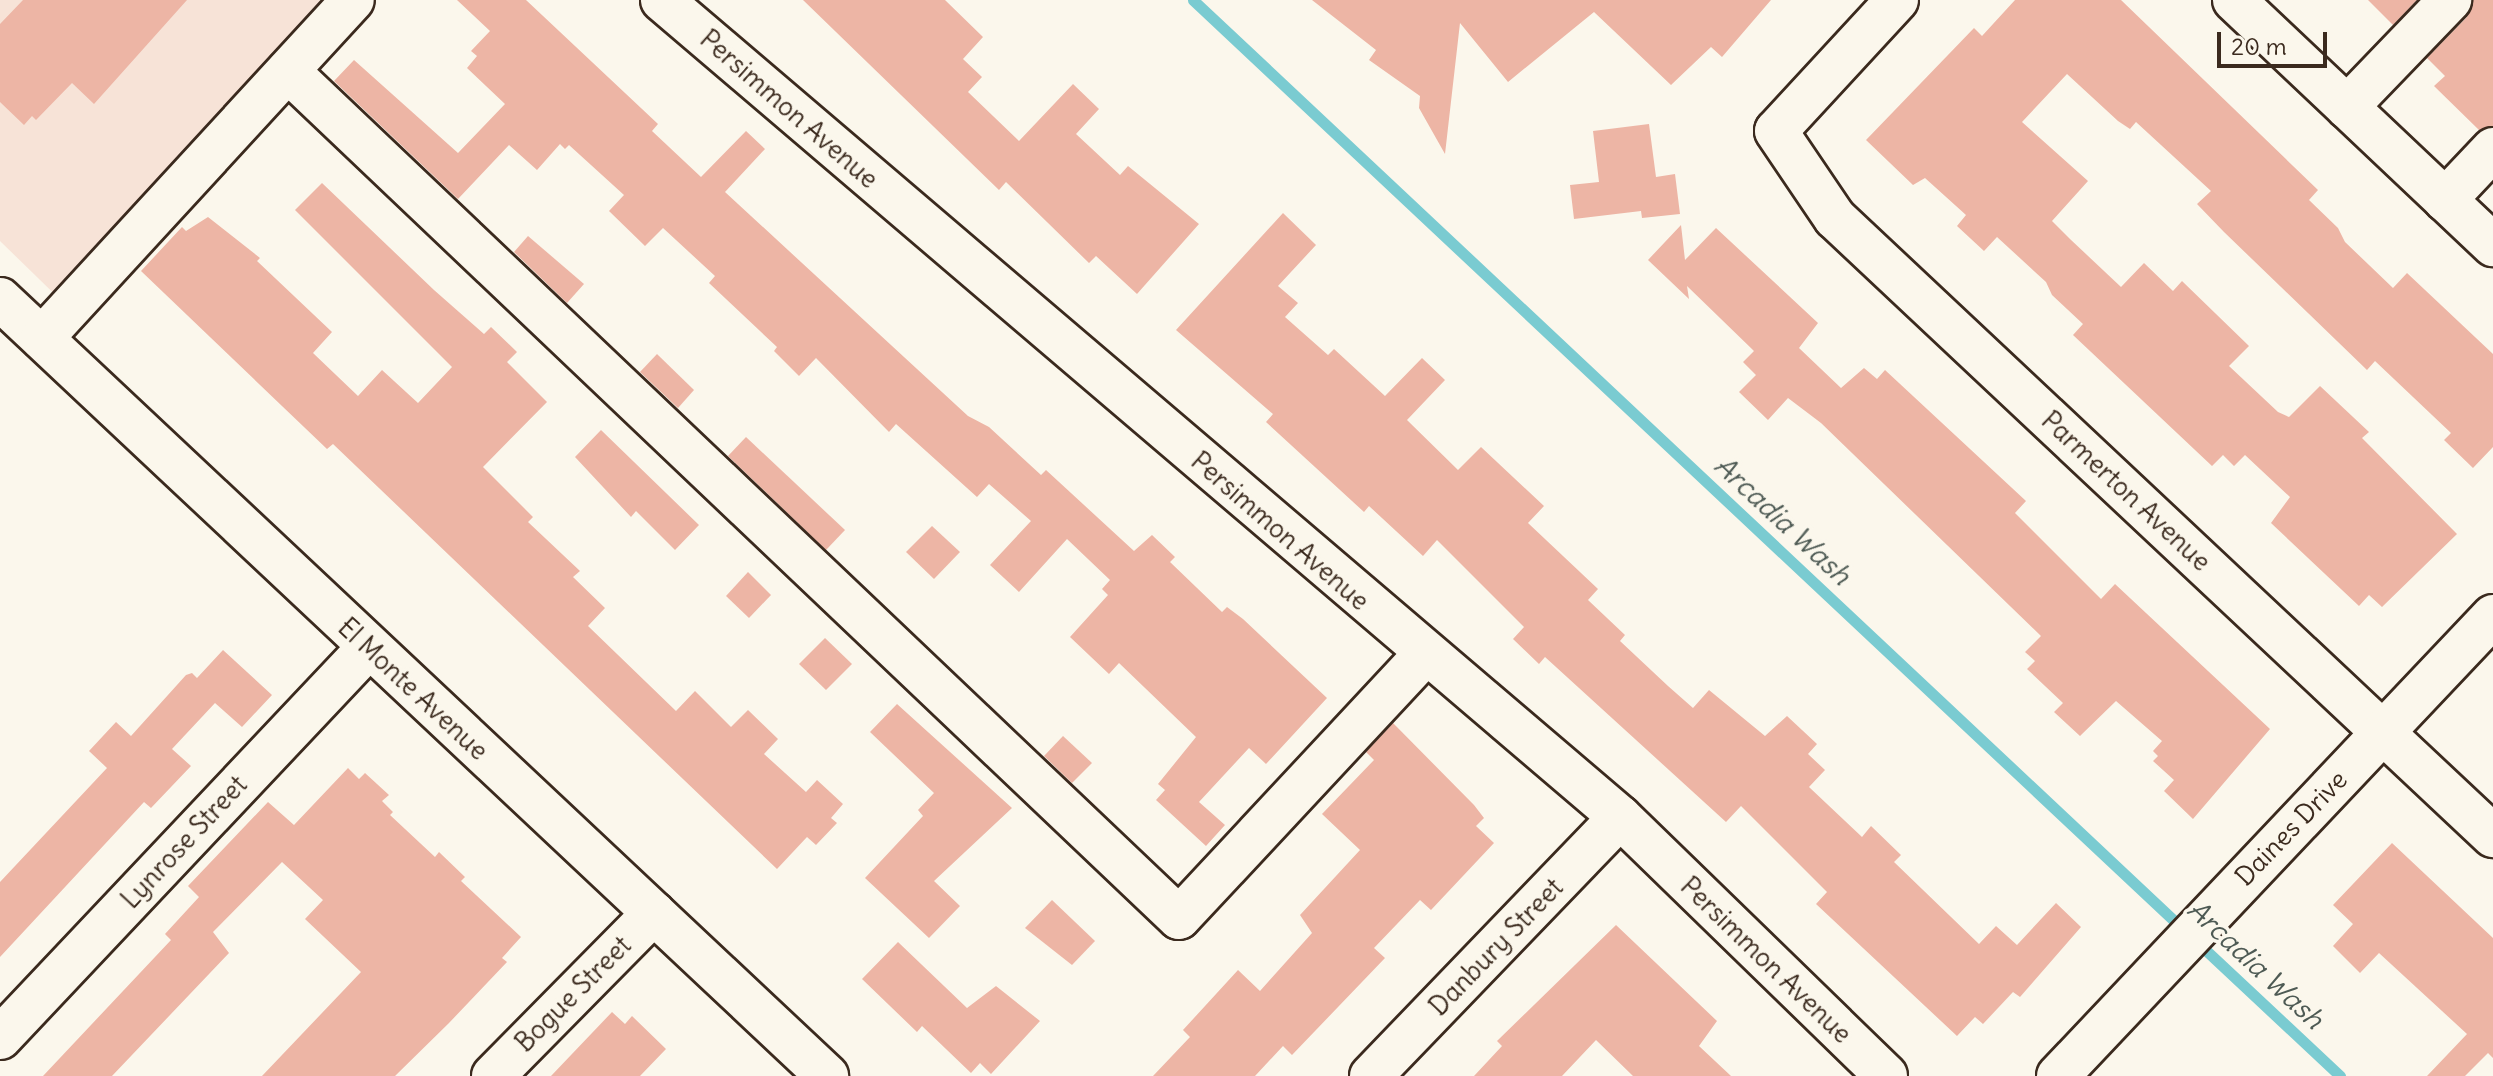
<!DOCTYPE html>
<style>
body{margin:0}
#map{position:relative;width:2493px;height:1076px;overflow:hidden;background:#fbf7ec;font-family:Delius,sans-serif}
div>[style]{position:absolute}
.built>*{inset:0;background:#f7e3d7}
.stream>*{height:11px;margin:-5.5px;padding:0 5.5px;transform-origin:5.5px;border-radius:5.5px;background:#7acbd1}
.building>*{inset:0;background:#edb5a5}
.roads{filter:drop-shadow(2px 0 #3b2a1e) drop-shadow(-2px 0 #3b2a1e) drop-shadow(0 2px #3b2a1e) drop-shadow(0 -2px #3b2a1e)}
.minor>*{height:42px;margin:-21px;padding:0 21px;transform-origin:21px;border-radius:21px;background:#fbf7ec}
span{translate:-50% -50%;white-space:nowrap;text-align:center;line-height:1.15;-webkit-text-stroke:7px #fbf7ec;paint-order:stroke}
.street-label{font-size:26px;color:#3b2a1e}
.water-label{font-size:28px;color:#4e5a54;font-style:italic}
.scale{position:absolute;left:2217px;top:32px;width:110px;height:36px;box-sizing:border-box;border:4px solid #3b2a1e;border-top:0;padding-left:10px;font-size:24px;line-height:28px;white-space:nowrap;color:#3b2a1e;-webkit-text-stroke:6px #fbf7ec;paint-order:stroke}
</style>
<div id="map">
<div class="built">
<div style="clip-path:polygon(0 0,368px 0,76px 315px,0 241px)"></div>
</div>
<div class="stream">
<div style="left:1193px;top:0;width:1359px;rotate:43.18deg"></div>
<div style="left:2197px;top:942px;width:196px;rotate:43.1deg"></div>
</div>
<div class="building">
<div style="clip-path:polygon(23px 0,187px 0,94px 104px,72px 83px,36px 120px,32px 116px,24px 125px,0 102px,0 24px)"></div>
<div style="clip-path:polygon(457px 0,526px 0,658px 124px,652px 131px,701px 177px,746px 131px,765px 149px,725px 192px,968px 416px,989px 427px,1041px 475px,1046px 470px,1134px 551px,1152px 535px,1175px 557px,1170px 562px,1222px 612px,1227px 607px,1243px 619px,1327px 698px,1266px 764px,1249px 748px,1199px 802px,1225px 825px,1206px 846px,1156px 800px,1165px 790px,1158px 784px,1196px 737px,1119px 663px,1109px 674px,1070px 637px,1108px 595px,1102px 589px,1110px 580px,1067px 539px,1019px 592px,990px 565px,1031px 521px,989px 484px,977px 497px,896px 424px,889px 432px,816px 358px,799px 376px,774px 351px,777px 347px,709px 283px,715px 276px,663px 228px,645px 246px,609px 211px,624px 195px,569px 145px,565px 149px,560px 144px,537px 170px,509px 145px,458px 199px,334px 81px,354px 60px,458px 153px,505px 104px,467px 68px,477px 56px,471px 51px,490px 31px)"></div>
<div style="clip-path:polygon(803px 0,945px 0,983px 37px,963px 59px,982px 77px,968px 92px,1019px 141px,1073px 84px,1099px 109px,1076px 134px,1120px 175px,1128px 166px,1199px 224px,1137px 294px,1096px 256px,1089px 263px,1006px 182px,999px 190px)"></div>
<div style="clip-path:polygon(1312px 0,1771px 0,1722px 57px,1711px 47px,1671px 85px,1594px 12px,1508px 82px,1460px 23px,1445px 154px,1419px 108px,1420px 96px,1369px 60px,1376px 50px)"></div>
<div style="clip-path:polygon(2015px 0,2121px 0,2318px 190px,2309px 200px,2338px 228px,2345px 242px,2393px 288px,2407px 273px,2493px 354px,2493px 447px,2473px 468px,2444px 440px,2451px 433px,2375px 361px,2367px 370px,2224px 232px,2197px 204px,2211px 191px,2136px 122px,2130px 129px,2118px 121px,2067px 74px,2022px 122px,2088px 181px,2052px 221px,2070px 239px,2121px 287px,2144px 263px,2173px 291px,2182px 281px,2249px 346px,2229px 366px,2278px 412px,2289px 417px,2320px 386px,2369px 432px,2362px 438px,2457px 534px,2382px 607px,2369px 595px,2359px 606px,2271px 523px,2290px 497px,2245px 455px,2234px 466px,2223px 455px,2212px 466px,2073px 335px,2083px 324px,2052px 295px,2046px 282px,1997px 237px,1984px 251px,1957px 226px,1966px 215px,1925px 178px,1913px 185px,1866px 140px,1974px 28px,1982px 36px)"></div>
<div style="clip-path:polygon(2368px 0,2417px 0,2393px 25px)"></div>
<div style="clip-path:polygon(2473px 0,2493px 0,2493px 126px,2479px 130px,2434px 86px,2445px 76px,2427px 58px,2467px 17px)"></div>
<div style="clip-path:polygon(1649px 124px,1656px 177px,1675px 174px,1680px 214px,1642px 218px,1641px 211px,1574px 219px,1570px 185px,1599px 182px,1593px 131px)"></div>
<div style="clip-path:polygon(322px 183px,434px 290px,484px 334px,491px 327px,517px 352px,507px 362px,547px 402px,483px 467px,533px 517px,528px 522px,580px 571px,573px 577px,605px 608px,588px 626px,676px 711px,695px 691px,731px 727px,748px 710px,778px 739px,764px 754px,806px 792px,817px 780px,843px 804px,831px 818px,837px 823px,816px 845px,807px 837px,777px 869px,333px 444px,327px 449px,141px 271px,182px 227px,186px 231px,208px 217px,260px 258px,257px 261px,332px 332px,313px 353px,358px 396px,382px 370px,418px 403px,452px 367px,295px 210px)"></div>
<div style="clip-path:polygon(1283px 213px,1316px 245px,1278px 286px,1298px 303px,1285px 317px,1328px 355px,1334px 349px,1385px 396px,1422px 358px,1445px 380px,1407px 420px,1458px 470px,1481px 447px,1544px 506px,1528px 523px,1598px 589px,1588px 600px,1625px 635px,1620px 641px,1668px 686px,1693px 708px,1709px 690px,1765px 736px,1787px 716px,1817px 744px,1808px 754px,1825px 770px,1809px 787px,1862px 837px,1871px 826px,1901px 855px,1894px 862px,1979px 944px,1996px 926px,2017px 945px,2056px 903px,2081px 927px,2020px 997px,2013px 992px,1983px 1024px,1975px 1017px,1957px 1036px,1816px 904px,1827px 892px,1741px 806px,1726px 822px,1545px 657px,1539px 664px,1513px 639px,1524px 627px,1437px 540px,1423px 556px,1369px 506px,1364px 512px,1266px 422px,1273px 414px,1176px 330px)"></div>
<div style="clip-path:polygon(1681px 225px,1685px 260px,1716px 228px,1818px 323px,1799px 348px,1841px 388px,1864px 368px,1877px 379px,1885px 370px,2026px 501px,2015px 513px,2101px 599px,2115px 584px,2270px 729px,2193px 819px,2164px 791px,2174px 780px,2153px 761px,2158px 756px,2153px 751px,2162px 741px,2116px 701px,2080px 736px,2054px 712px,2063px 703px,2027px 669px,2035px 661px,2025px 652px,2041px 636px,1821px 423px,1788px 398px,1768px 420px,1739px 392px,1756px 375px,1743px 362px,1754px 351px,1687px 286px,1689px 299px,1648px 260px)"></div>
<div style="clip-path:polygon(528px 236px,584px 284px,567px 303px,514px 252px)"></div>
<div style="clip-path:polygon(657px 354px,694px 390px,678px 408px,640px 372px)"></div>
<div style="clip-path:polygon(601px 430px,699px 525px,675px 550px,636px 511px,631px 517px,575px 457px)"></div>
<div style="clip-path:polygon(746px 437px,845px 530px,826px 550px,728px 456px)"></div>
<div style="clip-path:polygon(932px 526px,960px 552px,934px 579px,906px 552px)"></div>
<div style="clip-path:polygon(748px 572px,771px 595px,749px 618px,726px 596px)"></div>
<div style="clip-path:polygon(825px 638px,852px 664px,826px 690px,799px 664px)"></div>
<div style="clip-path:polygon(223px 650px,272px 695px,242px 727px,215px 703px,172px 749px,191px 766px,151px 808px,144px 802px,0 957px,0 882px,107px 768px,89px 751px,116px 722px,131px 736px,186px 675px,192px 673px,197px 678px)"></div>
<div style="clip-path:polygon(897px 704px,1012px 808px,934px 881px,960px 906px,929px 938px,865px 878px,923px 816px,918px 810px,934px 793px,870px 732px)"></div>
<div style="clip-path:polygon(1393px 723px,1474px 805px,1484px 818px,1476px 826px,1494px 843px,1431px 910px,1420px 900px,1374px 948px,1385px 958px,1292px 1055px,1283px 1046px,1255px 1076px,1153px 1076px,1190px 1037px,1183px 1030px,1238px 970px,1260px 991px,1312px 933px,1300px 915px,1360px 850px,1322px 814px,1374px 760px,1366px 752px)"></div>
<div style="clip-path:polygon(1063px 736px,1092px 763px,1072px 783px,1044px 756px)"></div>
<div style="clip-path:polygon(348px 768px,359px 779px,365px 773px,389px 795px,382px 801px,393px 812px,390px 815px,435px 857px,439px 852px,465px 877px,461px 881px,521px 937px,502px 958px,507px 962px,449px 1023px,395px 1076px,262px 1076px,361px 972px,305px 919px,323px 900px,282px 862px,213px 932px,229px 953px,112px 1076px,43px 1076px,171px 940px,165px 934px,199px 897px,188px 886px,268px 802px,294px 825px)"></div>
<div style="clip-path:polygon(2392px 843px,2493px 938px,2493px 1058px,2488px 1053px,2465px 1076px,2427px 1076px,2467px 1034px,2379px 953px,2360px 973px,2333px 946px,2353px 924px,2333px 905px)"></div>
<div style="clip-path:polygon(1052px 900px,1095px 941px,1072px 965px,1025px 928px)"></div>
<div style="clip-path:polygon(1616px 925px,1717px 1021px,1699px 1046px,1731px 1076px,1633px 1076px,1596px 1040px,1562px 1076px,1474px 1076px,1502px 1046px,1497px 1041px)"></div>
<div style="clip-path:polygon(898px 942px,967px 1008px,996px 986px,1040px 1021px,991px 1074px,980px 1063px,971px 1073px,922px 1026px,917px 1032px,862px 979px)"></div>
<div style="clip-path:polygon(612px 1012px,625px 1024px,632px 1016px,666px 1049px,640px 1076px,551px 1076px)"></div>
</div>
<div class="roads">
<div class="minor">
<div style="left:662px;top:0;width:1259px;rotate:40.46deg"></div>
<div style="left:1620px;top:817px;width:371px;rotate:44.2deg"></div>
<div style="left:1897px;top:0;width:178px;rotate:132.7deg"></div>
<div style="left:1776px;top:131px;width:105px;rotate:55.9deg"></div>
<div style="left:1835px;top:218px;width:903px;rotate:43.2deg"></div>
<div style="left:2234px;top:0;width:357px;rotate:43.4deg"></div>
<div style="left:288px;top:71px;width:1229px;rotate:43.55deg"></div>
<div style="left:1179px;top:918px;width:359px;rotate:-47deg"></div>
<div style="left:2347px;top:107px;width:149px;rotate:-46.1deg"></div>
<div style="left:2445px;top:200px;width:70px;rotate:-46.7deg"></div>
<div style="left:0;top:299px;width:1135px;rotate:43.21deg"></div>
<div style="left:42px;top:338px;width:459px;rotate:-47.4deg"></div>
<div style="left:0;top:1038px;width:536px;rotate:-46.66deg"></div>
<div style="left:493px;top:1076px;width:229px;rotate:-45.4deg"></div>
<div style="left:1371px;top:1076px;width:359px;rotate:-46.1deg"></div>
<div style="left:2058px;top:1076px;width:633px;rotate:-46.6deg"></div>
</div>
</div>
<div class="street-label">
<span style="left:789px;top:109px;rotate:41deg">Persimmon Avenue</span>
<span style="left:2126px;top:491px;rotate:43deg">Parmerton Avenue</span>
<span style="left:1280px;top:531px;rotate:41deg">Persimmon Avenue</span>
<span style="left:413px;top:689px;rotate:43deg">El Monte Avenue</span>
<span style="left:2291px;top:828px;rotate:-46deg">Daines Drive</span>
<span style="left:184px;top:842px;rotate:-47deg">Lynrose Street</span>
<span style="left:1496px;top:947px;rotate:-46deg">Danbury Street</span>
<span style="left:1766px;top:960px;rotate:44deg">Persimmon Avenue</span>
<span style="left:573px;top:994px;rotate:-45deg">Bogue Street</span>
</div>
<div class="water-label">
<span style="left:1783px;top:520px;rotate:43deg">Arcadia Wash</span>
<span style="left:2256px;top:964px;rotate:43deg">Arcadia Wash</span>
</div>
<div class="scale">20 m</div>
</div>
